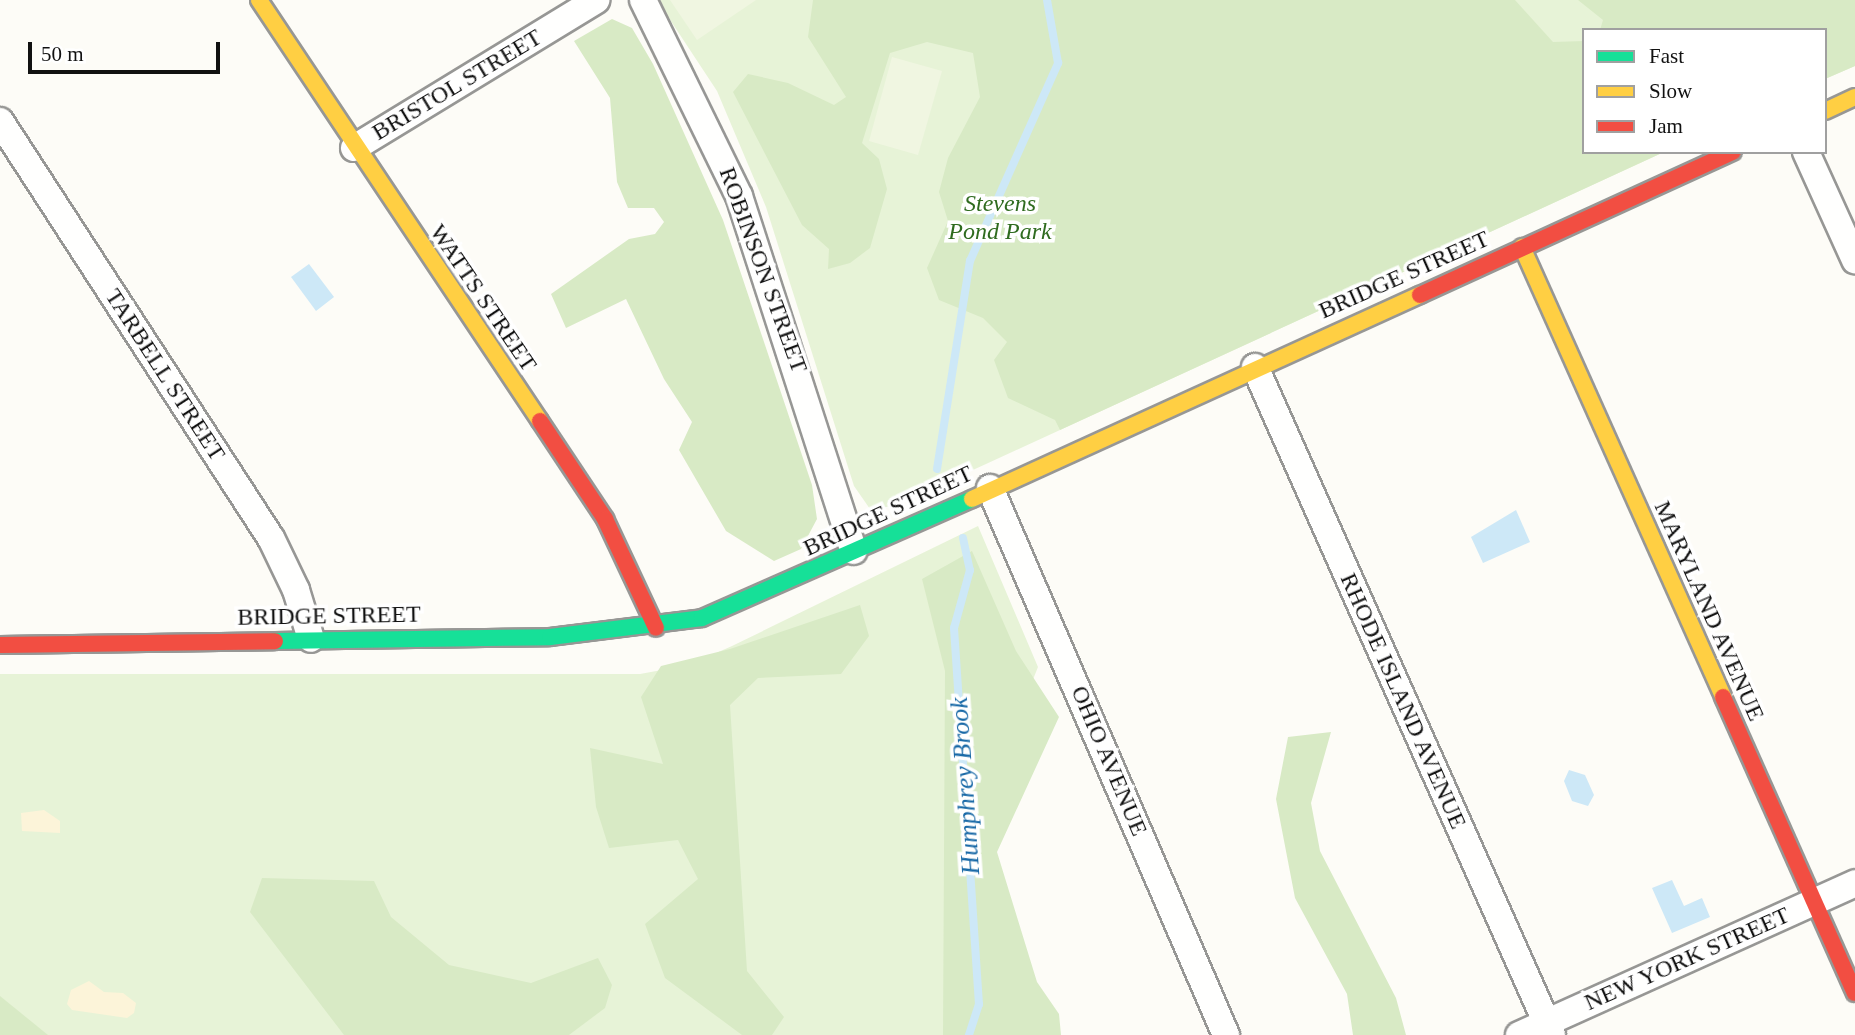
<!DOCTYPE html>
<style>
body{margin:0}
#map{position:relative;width:1855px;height:1035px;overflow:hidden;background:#fdfcf7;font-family:Georgia,serif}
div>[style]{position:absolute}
.green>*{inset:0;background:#e7f3d7}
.forest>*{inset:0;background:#d8eac5}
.sand>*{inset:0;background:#fcf4d9}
.pitch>*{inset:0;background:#f0f6e1}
.water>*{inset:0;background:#cde8f7}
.stream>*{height:8px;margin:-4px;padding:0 4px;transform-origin:4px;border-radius:4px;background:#cde8f7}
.roads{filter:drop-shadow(2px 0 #979795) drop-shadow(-2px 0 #979795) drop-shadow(0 2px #979795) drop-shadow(0 -2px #979795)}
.street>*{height:26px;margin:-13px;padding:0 13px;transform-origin:13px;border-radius:13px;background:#fffffe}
.fast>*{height:16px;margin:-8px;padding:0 8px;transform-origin:8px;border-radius:8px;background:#16e098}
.slow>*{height:16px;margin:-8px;padding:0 8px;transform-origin:8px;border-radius:8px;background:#ffcf43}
.jam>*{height:16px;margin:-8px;padding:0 8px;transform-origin:8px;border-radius:8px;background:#f24e42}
span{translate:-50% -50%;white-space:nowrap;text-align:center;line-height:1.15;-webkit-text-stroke:7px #fff;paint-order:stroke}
.street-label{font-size:24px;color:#111}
.park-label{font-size:24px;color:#2f6b1f;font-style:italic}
.water-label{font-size:26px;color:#1768a6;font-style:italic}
.legend{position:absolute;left:1582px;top:28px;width:245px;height:126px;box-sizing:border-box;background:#fff;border:2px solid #a0a0a0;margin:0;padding:9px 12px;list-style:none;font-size:21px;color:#111}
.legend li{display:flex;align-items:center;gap:14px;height:35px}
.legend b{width:35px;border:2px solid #a0a0a0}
.scale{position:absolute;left:28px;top:42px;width:192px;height:32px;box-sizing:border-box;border:4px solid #111;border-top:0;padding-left:9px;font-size:21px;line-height:24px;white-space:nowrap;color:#111;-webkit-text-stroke:5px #fff;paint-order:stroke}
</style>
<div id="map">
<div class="green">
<div style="clip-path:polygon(657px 0,1855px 0,1855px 66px,1825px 79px,1825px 30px,1584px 30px,1584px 152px,1664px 152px,986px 464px,894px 506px,870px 509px,854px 486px,766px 207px,717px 91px)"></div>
<div style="clip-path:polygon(978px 526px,1038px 667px,978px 817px,952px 1035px,0 1035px,0 674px,640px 674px,689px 665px,732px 646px)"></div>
</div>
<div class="forest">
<div style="clip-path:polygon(813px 0,1515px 0,1553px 42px,1584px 41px,1584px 152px,1664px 152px,1060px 430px,1055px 420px,1008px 398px,994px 360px,1007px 342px,983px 318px,939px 300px,927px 268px,948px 221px,939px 192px,948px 158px,980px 97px,973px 53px,927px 42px,890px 53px,862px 143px,879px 159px,887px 189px,870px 248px,850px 263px,828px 269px,829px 249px,802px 225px,733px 92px,748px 74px,788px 83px,834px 105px,846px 97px,808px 37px)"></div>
<div style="clip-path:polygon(1578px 0,1855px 0,1855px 66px,1825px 79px,1825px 30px,1600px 30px,1603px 20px)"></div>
<div style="clip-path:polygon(612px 19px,632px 28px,653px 64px,723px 220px,812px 485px,817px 519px,801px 549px,774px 561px,726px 531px,679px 450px,692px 422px,664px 379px,626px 299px,566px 328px,551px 294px,629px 239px,655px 234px,664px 222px,654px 208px,628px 208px,617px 182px,610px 98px,574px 41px)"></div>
<div style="clip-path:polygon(972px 551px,1016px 651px,1059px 717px,997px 852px,1037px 982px,1059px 1014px,1061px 1035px,943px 1035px,945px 671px,922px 579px)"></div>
<div style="clip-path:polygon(860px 605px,869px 636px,841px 674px,758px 678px,730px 705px,747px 971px,784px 1017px,772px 1035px,742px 1035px,665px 978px,645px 924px,698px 879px,678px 840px,609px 848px,596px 807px,590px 748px,663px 764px,641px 697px,661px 666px,730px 649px)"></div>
<div style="clip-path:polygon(1331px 732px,1311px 803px,1320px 851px,1396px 998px,1406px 1035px,1353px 1035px,1347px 994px,1295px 898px,1276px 799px,1288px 737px)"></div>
<div style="clip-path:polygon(262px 878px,374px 881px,391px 917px,449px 965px,531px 983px,598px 958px,612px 985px,605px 1008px,569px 1035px,344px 1035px,250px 912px)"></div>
<div style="clip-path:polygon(0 996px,48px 1035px,0 1035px)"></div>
</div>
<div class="sand">
<div style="clip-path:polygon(44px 810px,60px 821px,60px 833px,22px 831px,21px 813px)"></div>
<div style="clip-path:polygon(89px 981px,104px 992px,123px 993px,136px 1003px,134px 1013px,127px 1018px,72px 1010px,67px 1004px,71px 990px)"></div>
</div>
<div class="pitch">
<div style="clip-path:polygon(670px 0,756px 0,697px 40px)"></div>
<div style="clip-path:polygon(892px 57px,942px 71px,918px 155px,869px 141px)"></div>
</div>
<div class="water">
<div style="clip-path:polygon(309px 264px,334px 297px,316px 311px,291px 277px)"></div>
<div style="clip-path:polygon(1516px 510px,1530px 542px,1483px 563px,1471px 537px)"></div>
<div style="clip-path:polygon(1569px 770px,1585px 775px,1594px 795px,1588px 806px,1572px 801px,1564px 781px)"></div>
<div style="clip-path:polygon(1672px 880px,1684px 906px,1702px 898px,1710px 917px,1672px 933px,1652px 888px)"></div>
</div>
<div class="stream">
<div style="left:937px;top:469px;width:211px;rotate:-81deg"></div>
<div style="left:970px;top:261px;width:217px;rotate:-66deg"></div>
<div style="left:1058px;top:63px;width:64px;rotate:-99.9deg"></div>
<div style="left:963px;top:538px;width:33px;rotate:78deg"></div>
<div style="left:970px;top:570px;width:60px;rotate:105.4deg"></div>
<div style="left:954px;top:628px;width:377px;rotate:86.2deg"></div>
<div style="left:979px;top:1004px;width:33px;rotate:108deg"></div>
</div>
<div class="roads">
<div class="street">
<div style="left:643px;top:0;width:218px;rotate:63.9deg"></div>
<div style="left:739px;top:196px;width:373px;rotate:72.1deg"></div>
<div style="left:0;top:121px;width:497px;rotate:57deg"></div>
<div style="left:271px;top:538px;width:58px;rotate:64.3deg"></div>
<div style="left:296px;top:590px;width:51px;rotate:73deg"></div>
<div style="left:354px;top:148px;width:284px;rotate:-31.4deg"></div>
<div style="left:1806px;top:152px;width:119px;rotate:65.6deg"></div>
<div style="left:1255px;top:367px;width:731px;rotate:66.03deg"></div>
<div style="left:990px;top:488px;width:596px;rotate:66.66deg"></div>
<div style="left:1519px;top:1035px;width:369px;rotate:-24.3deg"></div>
</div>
<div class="fast">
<div style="left:275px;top:641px;width:275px;rotate:-0.8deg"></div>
<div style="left:550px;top:637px;width:153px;rotate:-7.1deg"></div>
<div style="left:702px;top:618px;width:295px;rotate:-23.8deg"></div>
</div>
<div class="slow">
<div style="left:259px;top:0;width:506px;rotate:56.28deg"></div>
<div style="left:1825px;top:111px;width:33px;rotate:-25deg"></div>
<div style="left:1522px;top:247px;width:493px;rotate:65.9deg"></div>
<div style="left:972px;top:499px;width:492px;rotate:-24.5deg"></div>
</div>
<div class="jam">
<div style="left:1420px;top:295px;width:344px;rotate:-24.6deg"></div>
<div style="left:540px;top:421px;width:118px;rotate:56.4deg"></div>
<div style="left:605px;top:519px;width:120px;rotate:64.9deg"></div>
<div style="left:0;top:645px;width:275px;rotate:-0.8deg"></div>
<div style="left:1723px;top:697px;width:324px;rotate:66deg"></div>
</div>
</div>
<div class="street-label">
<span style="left:457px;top:85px;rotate:-31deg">BRISTOL STREET</span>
<span style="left:763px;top:270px;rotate:70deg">ROBINSON STREET</span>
<span style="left:1404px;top:275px;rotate:-24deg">BRIDGE STREET</span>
<span style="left:483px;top:298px;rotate:56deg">WATTS STREET</span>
<span style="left:165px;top:375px;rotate:57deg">TARBELL STREET</span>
<span style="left:888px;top:511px;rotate:-25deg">BRIDGE STREET</span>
<span style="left:1709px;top:611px;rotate:66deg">MARYLAND AVENUE</span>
<span style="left:329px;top:616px;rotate:-1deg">BRIDGE STREET</span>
<span style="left:1403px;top:701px;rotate:66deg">RHODE ISLAND AVENUE</span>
<span style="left:1109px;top:761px;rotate:67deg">OHIO AVENUE</span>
<span style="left:1687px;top:959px;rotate:-24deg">NEW YORK STREET</span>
</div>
<div class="park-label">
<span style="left:1000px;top:218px">Stevens<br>Pond Park</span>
</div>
<div class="water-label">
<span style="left:965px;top:786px;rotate:-94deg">Humphrey Brook</span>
</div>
<ul class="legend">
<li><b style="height:9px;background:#16e098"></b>Fast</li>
<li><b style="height:9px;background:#ffcf43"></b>Slow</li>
<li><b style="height:9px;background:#f24e42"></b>Jam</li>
</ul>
<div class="scale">50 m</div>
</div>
